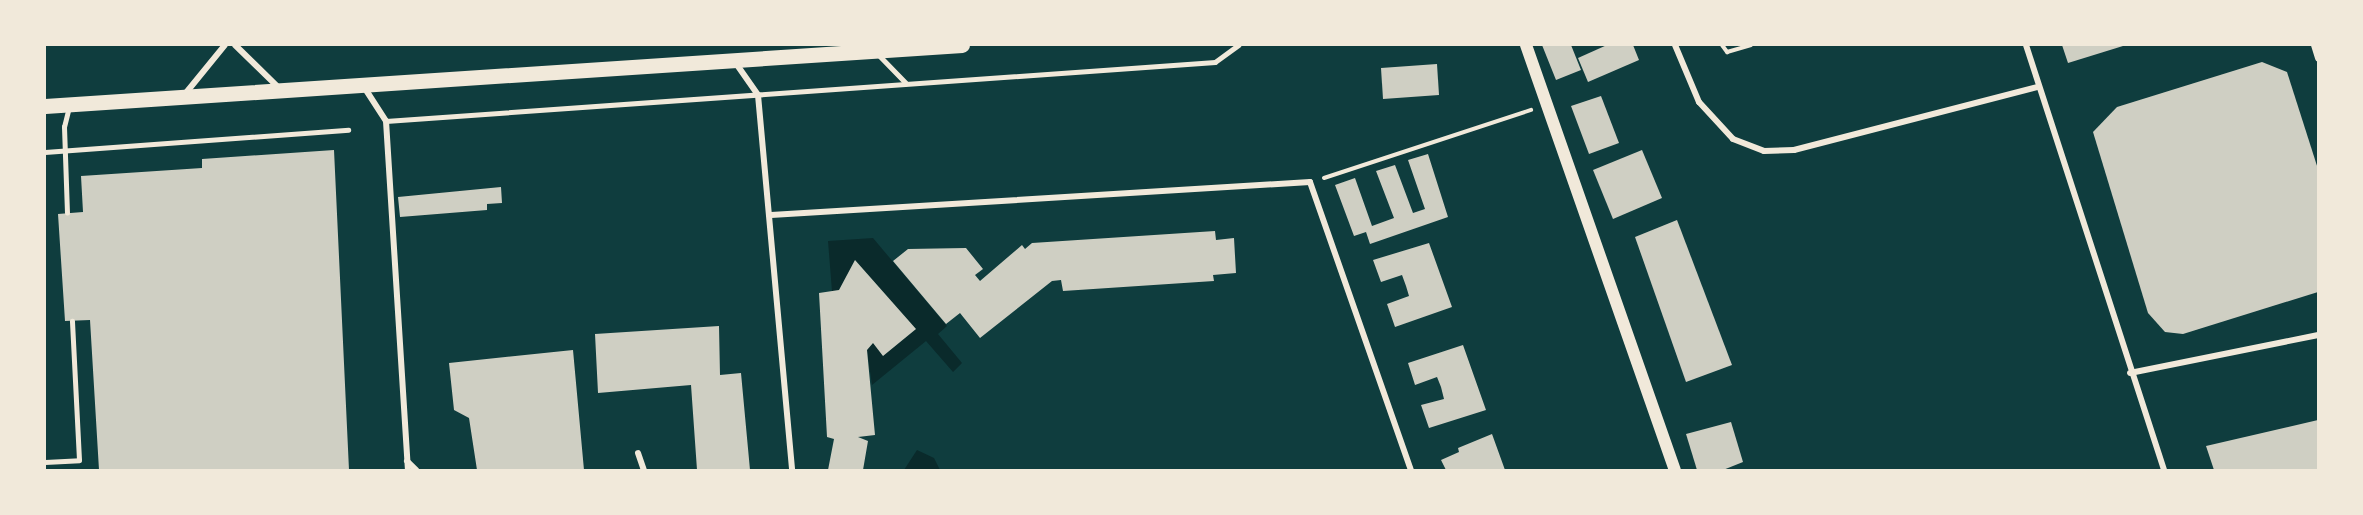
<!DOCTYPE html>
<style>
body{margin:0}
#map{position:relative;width:2363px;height:515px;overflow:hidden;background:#0f3d3e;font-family:Karla,sans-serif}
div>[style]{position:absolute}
.water>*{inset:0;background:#0a2a2b}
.building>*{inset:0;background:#cfcfc3}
.path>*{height:4px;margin:-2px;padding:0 2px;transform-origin:2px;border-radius:2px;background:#f1e9da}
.service>*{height:4.5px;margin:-2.25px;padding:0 2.25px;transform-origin:2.25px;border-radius:2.25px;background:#f1e9da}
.minor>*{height:6px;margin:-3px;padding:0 3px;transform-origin:3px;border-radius:3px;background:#f1e9da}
.secondary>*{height:12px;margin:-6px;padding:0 6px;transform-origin:6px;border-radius:6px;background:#f1e9da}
.primary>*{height:15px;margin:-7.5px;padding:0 7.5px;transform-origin:7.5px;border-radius:7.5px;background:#f1e9da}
span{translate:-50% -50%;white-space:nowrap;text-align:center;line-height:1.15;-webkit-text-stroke:4.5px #f1e9da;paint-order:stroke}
.frame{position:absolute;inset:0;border:46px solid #f1e9da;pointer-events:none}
</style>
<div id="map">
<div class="water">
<div style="clip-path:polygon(873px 238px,947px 326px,938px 334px,962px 363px,953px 372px,926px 341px,872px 385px,867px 350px,873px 343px,883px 356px,916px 329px,855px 260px,839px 290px,832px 291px,828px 241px)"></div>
<div style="clip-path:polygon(917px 450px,934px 458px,940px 470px,904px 470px)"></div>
</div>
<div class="building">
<div style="clip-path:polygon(1542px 45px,1571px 45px,1581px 70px,1556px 80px)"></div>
<div style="clip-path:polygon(1607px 45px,1633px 45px,1639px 60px,1588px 82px,1578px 58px)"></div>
<div style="clip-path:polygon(2062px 45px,2123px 45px,2123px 46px,2068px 63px)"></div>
<div style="clip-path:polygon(2262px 62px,2287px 72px,2318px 169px,2318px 292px,2183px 334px,2165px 332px,2148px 313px,2093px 132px,2117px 107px)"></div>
<div style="clip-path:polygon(1437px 64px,1439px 95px,1383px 99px,1381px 68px)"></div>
<div style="clip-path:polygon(1601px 96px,1619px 143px,1589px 154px,1571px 106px)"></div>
<div style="clip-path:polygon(334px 150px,349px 470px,99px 470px,90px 320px,65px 321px,58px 214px,83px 212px,81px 176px,202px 168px,202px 159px)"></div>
<div style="clip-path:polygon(1642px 150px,1662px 198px,1613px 219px,1593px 170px)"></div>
<div style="clip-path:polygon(1428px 154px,1448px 217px,1370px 244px,1366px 232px,1354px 236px,1335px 185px,1355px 178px,1372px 226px,1394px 218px,1376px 171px,1395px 165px,1413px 213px,1425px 209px,1408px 160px)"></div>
<div style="clip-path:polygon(501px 187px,502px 203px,487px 204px,487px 210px,400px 217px,398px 197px)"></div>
<div style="clip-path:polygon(1677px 220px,1732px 365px,1686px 382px,1635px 237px)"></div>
<div style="clip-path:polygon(1215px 231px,1216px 240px,1234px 238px,1236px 273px,1213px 275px,1214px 281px,1063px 291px,1061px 280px,1052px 281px,980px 338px,960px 313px,946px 324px,893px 261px,908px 249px,966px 248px,983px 269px,975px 275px,980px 281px,1022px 245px,1025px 249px,1032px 243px)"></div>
<div style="clip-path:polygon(1429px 243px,1452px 307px,1395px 327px,1387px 304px,1409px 296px,1406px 286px,1402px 275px,1381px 282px,1373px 260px)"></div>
<div style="clip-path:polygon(855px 260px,916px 329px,883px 356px,873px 343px,867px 350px,875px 435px,858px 437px,868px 441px,863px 470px,828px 470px,834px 439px,827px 437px,819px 293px,839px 290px)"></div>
<div style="clip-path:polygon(719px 326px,720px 375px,741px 373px,750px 470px,697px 470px,691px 385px,598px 393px,595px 334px)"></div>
<div style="clip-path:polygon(1463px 345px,1486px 410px,1429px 428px,1421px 405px,1444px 399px,1441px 387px,1437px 377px,1415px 385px,1408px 363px)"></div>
<div style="clip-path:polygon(573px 350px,584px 470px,477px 470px,469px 418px,454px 410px,449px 363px)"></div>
<div style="clip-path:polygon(2318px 420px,2318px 470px,2214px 470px,2206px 446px)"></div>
<div style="clip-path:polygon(1731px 422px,1743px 462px,1723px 470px,1697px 470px,1686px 434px)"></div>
<div style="clip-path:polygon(1492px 434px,1505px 470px,1446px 470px,1441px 460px,1459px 452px,1458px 448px)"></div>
</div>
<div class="path">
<div style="left:1722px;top:45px;width:9px;rotate:54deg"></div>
<div style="left:1727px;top:52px;width:25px;rotate:-16deg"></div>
<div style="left:1324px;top:178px;width:218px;rotate:-18.2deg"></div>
</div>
<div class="service">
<div style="left:879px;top:55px;width:39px;rotate:46deg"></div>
<div style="left:386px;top:121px;width:831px;rotate:-4.07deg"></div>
<div style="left:1215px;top:62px;width:29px;rotate:-36deg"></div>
<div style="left:45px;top:152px;width:304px;rotate:-4.2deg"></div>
<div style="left:67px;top:213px;width:86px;rotate:-92deg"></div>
<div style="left:64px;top:127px;width:21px;rotate:-76deg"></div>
<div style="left:45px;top:462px;width:34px;rotate:-3deg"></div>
<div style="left:79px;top:460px;width:139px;rotate:-92.9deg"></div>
</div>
<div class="minor">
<div style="left:235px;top:45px;width:62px;rotate:44.3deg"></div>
<div style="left:1675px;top:45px;width:62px;rotate:67.2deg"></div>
<div style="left:1699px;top:102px;width:50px;rotate:47.4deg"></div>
<div style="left:1733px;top:139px;width:33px;rotate:21deg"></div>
<div style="left:1764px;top:151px;width:30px;rotate:-2deg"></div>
<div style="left:1794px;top:150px;width:252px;rotate:-14.5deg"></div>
<div style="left:2026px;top:45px;width:447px;rotate:72deg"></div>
<div style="left:2314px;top:45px;width:14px;rotate:73deg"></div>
<div style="left:735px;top:62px;width:40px;rotate:55.1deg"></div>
<div style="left:758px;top:95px;width:377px;rotate:84.8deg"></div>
<div style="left:364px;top:87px;width:40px;rotate:57.1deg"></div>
<div style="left:386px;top:121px;width:350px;rotate:86.4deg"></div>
<div style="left:185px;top:94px;width:63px;rotate:-50.8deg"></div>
<div style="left:771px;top:215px;width:540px;rotate:-3.5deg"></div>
<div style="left:1310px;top:182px;width:305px;rotate:70.7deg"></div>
<div style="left:2130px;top:373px;width:192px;rotate:-11.4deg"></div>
<div style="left:638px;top:453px;width:18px;rotate:71deg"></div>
<div style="left:407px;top:461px;width:13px;rotate:45deg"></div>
</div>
<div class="secondary">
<div style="left:1526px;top:45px;width:450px;rotate:70.7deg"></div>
</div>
<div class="primary">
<div style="left:45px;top:106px;width:919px;rotate:-3.81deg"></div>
</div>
<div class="frame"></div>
</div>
